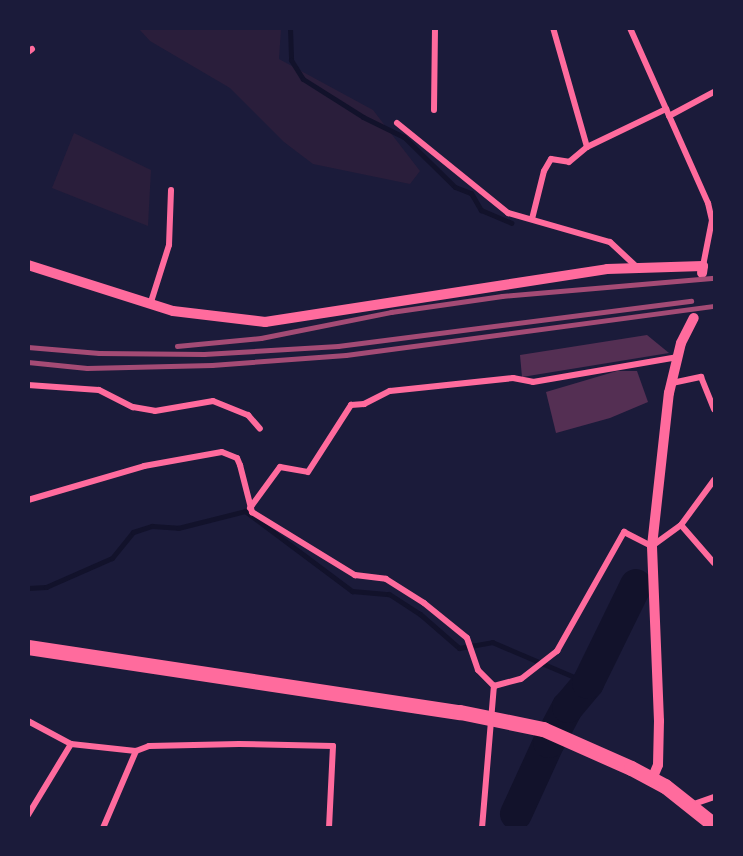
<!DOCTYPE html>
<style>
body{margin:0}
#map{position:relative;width:743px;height:856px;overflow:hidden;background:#1b1b3a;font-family:Karla,sans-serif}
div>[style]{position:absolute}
.green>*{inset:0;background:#2a1e3b}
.stream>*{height:5px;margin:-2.5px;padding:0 2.5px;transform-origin:2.5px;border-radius:2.5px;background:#12122b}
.river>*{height:32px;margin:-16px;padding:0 16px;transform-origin:16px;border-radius:16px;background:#12122b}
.building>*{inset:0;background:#542f53}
.minor>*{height:6px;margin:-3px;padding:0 3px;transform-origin:3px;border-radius:3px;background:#ff6b9d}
.tertiary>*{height:10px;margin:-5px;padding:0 5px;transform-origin:5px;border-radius:5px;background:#ff6b9d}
.trunk>*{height:15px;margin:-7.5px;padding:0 7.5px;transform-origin:7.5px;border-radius:7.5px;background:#ff6b9d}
.rail>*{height:4.5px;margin:-2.25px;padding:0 2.25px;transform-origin:2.25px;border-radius:2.25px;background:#a44b75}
span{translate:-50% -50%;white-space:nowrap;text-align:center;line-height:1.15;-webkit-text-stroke:4.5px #1b1b3a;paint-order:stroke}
.frame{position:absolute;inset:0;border:30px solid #1b1b3a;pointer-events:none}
</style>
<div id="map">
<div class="green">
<div style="clip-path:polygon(139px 29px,281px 29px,279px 59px,373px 110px,420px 171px,410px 184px,313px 164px,284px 142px,230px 88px,150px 41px)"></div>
<div style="clip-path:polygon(74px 133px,151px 170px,148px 226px,52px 188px)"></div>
</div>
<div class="stream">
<div style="left:290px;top:28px;width:32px;rotate:88deg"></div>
<div style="left:291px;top:60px;width:22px;rotate:58deg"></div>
<div style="left:303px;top:79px;width:71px;rotate:32.3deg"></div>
<div style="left:363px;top:117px;width:46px;rotate:26deg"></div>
<div style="left:404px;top:137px;width:71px;rotate:44.4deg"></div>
<div style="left:455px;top:187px;width:17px;rotate:21deg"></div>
<div style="left:471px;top:193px;width:20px;rotate:60deg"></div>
<div style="left:481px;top:210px;width:33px;rotate:23deg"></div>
<div style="left:28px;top:588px;width:18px;rotate:-3deg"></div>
<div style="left:46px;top:587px;width:72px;rotate:-23.7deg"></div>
<div style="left:112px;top:558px;width:33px;rotate:-51deg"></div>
<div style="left:133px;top:532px;width:20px;rotate:-18deg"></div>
<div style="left:152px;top:526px;width:26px;rotate:4deg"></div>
<div style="left:178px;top:528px;width:69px;rotate:-14.2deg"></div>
<div style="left:245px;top:511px;width:134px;rotate:36.8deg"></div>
<div style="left:352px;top:591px;width:37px;rotate:5deg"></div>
<div style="left:389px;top:594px;width:37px;rotate:33deg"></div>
<div style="left:420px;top:614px;width:52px;rotate:41.1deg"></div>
<div style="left:459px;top:648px;width:34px;rotate:-10deg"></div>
<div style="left:492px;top:642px;width:104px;rotate:23.1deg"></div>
</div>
<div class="river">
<div style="left:516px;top:814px;width:79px;rotate:-65.4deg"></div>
<div style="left:549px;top:742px;width:40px;rotate:-62deg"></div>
<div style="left:568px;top:707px;width:31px;rotate:-50deg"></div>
<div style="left:588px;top:683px;width:109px;rotate:-63.9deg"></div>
</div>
<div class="building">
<div style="clip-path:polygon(647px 335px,669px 353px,522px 377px,520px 355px)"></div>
<div style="clip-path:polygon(617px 371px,637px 371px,648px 402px,610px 418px,556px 433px,546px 392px)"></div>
</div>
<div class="minor">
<div style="left:630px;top:28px;width:192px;rotate:66deg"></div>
<div style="left:708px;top:203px;width:17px;rotate:77deg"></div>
<div style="left:712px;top:220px;width:47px;rotate:101.1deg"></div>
<div style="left:28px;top:52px;width:5px;rotate:-37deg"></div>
<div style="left:434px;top:110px;width:82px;rotate:-89.3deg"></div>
<div style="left:669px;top:116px;width:51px;rotate:-28.1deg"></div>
<div style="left:397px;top:123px;width:143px;rotate:39deg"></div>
<div style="left:508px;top:213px;width:106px;rotate:15.9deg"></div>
<div style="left:610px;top:242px;width:37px;rotate:43deg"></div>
<div style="left:587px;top:147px;width:88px;rotate:-25.7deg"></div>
<div style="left:532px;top:219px;width:49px;rotate:-76deg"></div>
<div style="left:544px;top:171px;width:14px;rotate:-60deg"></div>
<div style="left:551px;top:159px;width:18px;rotate:9deg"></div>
<div style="left:569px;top:162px;width:23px;rotate:-40deg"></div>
<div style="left:587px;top:147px;width:124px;rotate:-105.9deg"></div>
<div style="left:150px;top:305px;width:63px;rotate:-72.4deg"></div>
<div style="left:169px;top:245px;width:55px;rotate:-87.9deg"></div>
<div style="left:672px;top:383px;width:30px;rotate:-12deg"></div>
<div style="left:701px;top:377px;width:35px;rotate:68deg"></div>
<div style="left:28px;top:385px;width:71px;rotate:4deg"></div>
<div style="left:99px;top:390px;width:38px;rotate:27deg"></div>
<div style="left:133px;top:407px;width:22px;rotate:10deg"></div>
<div style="left:155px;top:411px;width:59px;rotate:-9.8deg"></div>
<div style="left:213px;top:401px;width:38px;rotate:22deg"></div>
<div style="left:248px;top:415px;width:18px;rotate:49deg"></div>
<div style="left:28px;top:500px;width:121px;rotate:-16.3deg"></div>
<div style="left:144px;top:466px;width:79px;rotate:-10.2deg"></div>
<div style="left:222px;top:452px;width:16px;rotate:22deg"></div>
<div style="left:237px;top:458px;width:8px;rotate:67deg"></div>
<div style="left:240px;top:465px;width:49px;rotate:75.7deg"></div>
<div style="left:252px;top:512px;width:121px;rotate:31.5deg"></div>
<div style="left:355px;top:575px;width:31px;rotate:7deg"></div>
<div style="left:386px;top:579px;width:45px;rotate:32.3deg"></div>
<div style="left:424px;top:603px;width:55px;rotate:39.1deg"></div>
<div style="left:467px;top:638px;width:34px;rotate:71deg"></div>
<div style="left:478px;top:670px;width:23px;rotate:45deg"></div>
<div style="left:250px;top:508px;width:51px;rotate:-53.8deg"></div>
<div style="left:280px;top:467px;width:28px;rotate:10deg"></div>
<div style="left:308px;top:472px;width:80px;rotate:-57.3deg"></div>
<div style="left:351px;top:405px;width:13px;rotate:-4deg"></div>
<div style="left:364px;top:404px;width:29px;rotate:-27deg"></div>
<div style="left:390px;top:391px;width:124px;rotate:-6deg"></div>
<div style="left:513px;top:378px;width:20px;rotate:11deg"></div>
<div style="left:533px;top:382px;width:147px;rotate:-9.8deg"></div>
<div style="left:681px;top:525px;width:50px;rotate:49deg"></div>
<div style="left:28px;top:721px;width:49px;rotate:28.1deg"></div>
<div style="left:71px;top:744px;width:65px;rotate:6.1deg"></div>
<div style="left:691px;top:805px;width:24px;rotate:-19deg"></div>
<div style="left:28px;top:815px;width:83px;rotate:-58.8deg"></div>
<div style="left:103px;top:828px;width:84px;rotate:-66.8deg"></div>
<div style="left:136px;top:751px;width:14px;rotate:-21deg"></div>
<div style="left:149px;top:746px;width:90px;rotate:-1.3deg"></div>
<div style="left:239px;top:744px;width:94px;rotate:1.2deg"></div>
<div style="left:333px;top:746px;width:82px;rotate:92.8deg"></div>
<div style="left:482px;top:828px;width:143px;rotate:-85.2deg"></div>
<div style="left:494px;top:686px;width:28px;rotate:-15deg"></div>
<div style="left:521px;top:679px;width:46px;rotate:-37.9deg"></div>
<div style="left:557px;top:651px;width:137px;rotate:-60.6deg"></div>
<div style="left:624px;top:532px;width:31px;rotate:27deg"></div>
<div style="left:652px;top:546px;width:36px;rotate:-36deg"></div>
<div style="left:681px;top:525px;width:56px;rotate:-53.7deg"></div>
</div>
<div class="tertiary">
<div style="left:28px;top:265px;width:152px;rotate:17.6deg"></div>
<div style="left:173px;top:311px;width:93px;rotate:6.8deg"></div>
<div style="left:265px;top:322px;width:346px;rotate:-8.8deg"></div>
<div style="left:607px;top:269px;width:96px;rotate:-1.8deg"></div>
<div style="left:703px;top:266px;width:7px;rotate:98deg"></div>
<div style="left:652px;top:779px;width:15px;rotate:-67deg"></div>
<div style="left:658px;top:765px;width:44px;rotate:-88.7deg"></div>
<div style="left:659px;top:721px;width:175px;rotate:-92.3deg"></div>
<div style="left:652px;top:546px;width:154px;rotate:-83.7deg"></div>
<div style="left:669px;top:393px;width:51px;rotate:-76.5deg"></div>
<div style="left:681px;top:343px;width:28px;rotate:-63deg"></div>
</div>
<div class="trunk">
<div style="left:28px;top:647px;width:437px;rotate:8.6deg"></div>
<div style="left:460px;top:712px;width:85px;rotate:11.6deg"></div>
<div style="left:543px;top:729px;width:96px;rotate:23.9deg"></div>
<div style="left:631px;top:768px;width:38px;rotate:28deg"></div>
<div style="left:665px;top:786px;width:63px;rotate:38.5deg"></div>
</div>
<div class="rail">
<div style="left:177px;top:346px;width:84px;rotate:-5.4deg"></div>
<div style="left:261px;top:338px;width:133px;rotate:-11.3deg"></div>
<div style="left:391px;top:312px;width:112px;rotate:-8.2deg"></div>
<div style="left:502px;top:296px;width:213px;rotate:-4.9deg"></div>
<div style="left:28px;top:347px;width:71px;rotate:4.8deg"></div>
<div style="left:99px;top:353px;width:105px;rotate:0.5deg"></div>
<div style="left:204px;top:354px;width:134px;rotate:-3.4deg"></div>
<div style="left:338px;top:346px;width:356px;rotate:-7.3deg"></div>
<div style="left:28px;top:362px;width:59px;rotate:5.8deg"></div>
<div style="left:87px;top:368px;width:125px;rotate:-1.4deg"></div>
<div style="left:212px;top:365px;width:134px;rotate:-4.3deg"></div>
<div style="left:346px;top:355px;width:371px;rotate:-7.6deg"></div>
</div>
<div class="frame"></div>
</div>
